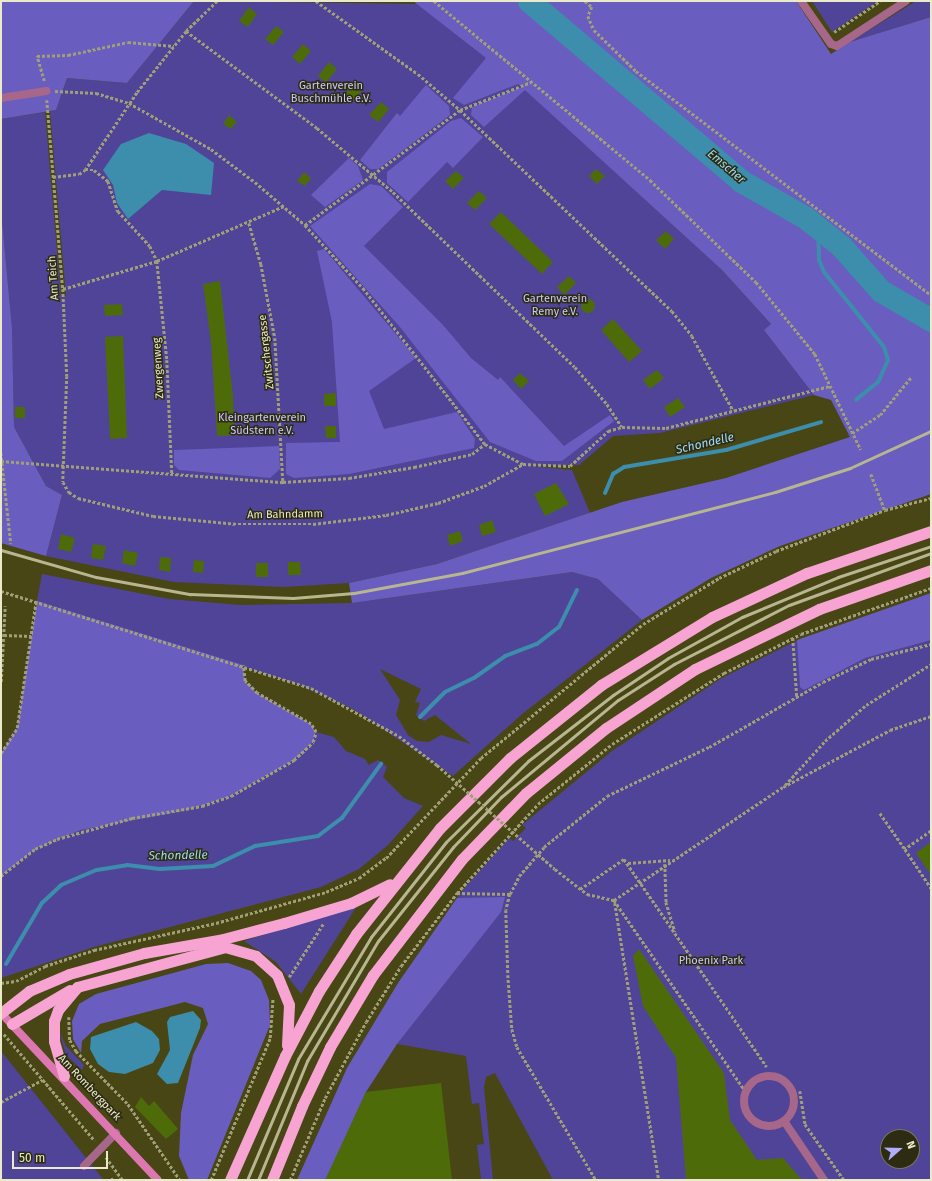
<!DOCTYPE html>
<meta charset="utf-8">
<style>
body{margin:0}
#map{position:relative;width:932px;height:1181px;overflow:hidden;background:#484615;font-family:"Fira Sans",sans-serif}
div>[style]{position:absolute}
.green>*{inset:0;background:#504498}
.forest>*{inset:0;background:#6a5dc0}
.water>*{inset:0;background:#3d8dac}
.stream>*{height:4px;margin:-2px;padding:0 2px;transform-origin:2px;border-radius:2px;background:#3d8dac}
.river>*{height:23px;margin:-11.5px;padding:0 11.5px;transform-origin:11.5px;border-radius:11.5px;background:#3d8dac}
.building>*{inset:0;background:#4e6b0a}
.round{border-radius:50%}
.path>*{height:2.5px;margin-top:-1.25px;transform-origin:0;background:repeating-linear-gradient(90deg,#a09f77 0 3px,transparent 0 5px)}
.service>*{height:8px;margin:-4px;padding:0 4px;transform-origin:4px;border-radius:4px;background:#a7678a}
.minor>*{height:8px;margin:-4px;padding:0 4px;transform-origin:4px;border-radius:4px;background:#a7678a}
.minor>.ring{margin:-4px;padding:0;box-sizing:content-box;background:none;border:8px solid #a7678a;border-radius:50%}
.secondary>*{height:8px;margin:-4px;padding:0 4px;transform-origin:4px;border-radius:4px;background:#dd77b1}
.trunk>*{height:11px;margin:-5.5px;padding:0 5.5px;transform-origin:5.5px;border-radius:5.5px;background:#f8a4d2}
.rail>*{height:3px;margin:-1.5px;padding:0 1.5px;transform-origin:1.5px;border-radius:1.5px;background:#b7b690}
.path-bridge>*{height:2.5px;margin-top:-1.25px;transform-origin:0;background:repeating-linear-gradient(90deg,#a09f77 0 3px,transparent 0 5px)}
span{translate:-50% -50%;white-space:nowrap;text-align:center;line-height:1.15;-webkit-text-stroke:3px #2d2b11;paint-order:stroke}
.park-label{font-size:11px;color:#cccafe}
.street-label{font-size:11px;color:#ebeaca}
.water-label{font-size:12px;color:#9ddbf5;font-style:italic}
.frame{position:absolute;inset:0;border:2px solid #ebeaca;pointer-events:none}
.north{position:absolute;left:880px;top:1129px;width:40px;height:40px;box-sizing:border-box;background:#2d2b11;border:1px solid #79775b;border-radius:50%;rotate:70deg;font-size:11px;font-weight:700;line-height:16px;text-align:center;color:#ebeaca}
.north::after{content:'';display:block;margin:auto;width:14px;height:18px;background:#b2adfa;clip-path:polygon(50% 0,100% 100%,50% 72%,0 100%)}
.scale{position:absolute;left:12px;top:1151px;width:96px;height:18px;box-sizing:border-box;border:2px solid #ebeaca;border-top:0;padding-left:5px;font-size:12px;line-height:14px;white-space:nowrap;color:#ebeaca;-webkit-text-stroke:3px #2d2b11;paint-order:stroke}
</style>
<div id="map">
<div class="green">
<div style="clip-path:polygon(194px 1px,418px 4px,525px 89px,722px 270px,771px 324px,765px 331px,814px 395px,660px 433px,613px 436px,579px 465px,530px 466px,572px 470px,590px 513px,437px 564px,349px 583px,284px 587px,174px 582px,46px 556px,62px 495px,46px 486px,14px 427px,12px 328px,1px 210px,1px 119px,45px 112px,61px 297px,66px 296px,50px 111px,56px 110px,67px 78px,127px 83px)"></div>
<div style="clip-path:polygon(812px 1px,878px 1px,832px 32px)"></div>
<div style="clip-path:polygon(916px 1px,931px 1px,931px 17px,850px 42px)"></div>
<div style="clip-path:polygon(evenodd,572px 572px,598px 579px,642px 620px,521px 715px,453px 776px,353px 709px,300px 685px,37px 601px,42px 574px,169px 599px,240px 605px,352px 603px,572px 572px,380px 669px,421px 689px,415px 702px,420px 703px,416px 715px,424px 721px,435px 715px,471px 744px,441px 735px,429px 742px,417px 741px,408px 735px,396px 715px,400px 700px,380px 669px)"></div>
<div style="clip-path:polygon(evenodd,931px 612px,931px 1180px,553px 1180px,495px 1073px,486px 1077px,484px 1087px,493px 1180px,481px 1180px,477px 1145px,484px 1144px,479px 1103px,472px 1104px,466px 1056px,397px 1044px,468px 953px,457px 898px,466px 886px,509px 838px,513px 841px,526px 828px,522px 825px,612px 751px,722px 678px,798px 640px,931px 612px,888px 1137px,912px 1137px,912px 1161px,888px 1161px,888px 1137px)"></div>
<div style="clip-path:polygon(316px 732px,334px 737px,346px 751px,365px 759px,369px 765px,378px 760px,387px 767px,383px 777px,404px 798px,423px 806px,388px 845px,359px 869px,321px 887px,94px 947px,1px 978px,1px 876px,35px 849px,81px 830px,184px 811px,231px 796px,294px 760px,313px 742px)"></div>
<div style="clip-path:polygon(352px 907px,355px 909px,301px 994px,276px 962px,244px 941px)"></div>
<div style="clip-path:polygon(59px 1031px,66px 1046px,84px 1065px,82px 1070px,66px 1055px)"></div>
<div style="clip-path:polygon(1px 1051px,102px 1178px,103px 1180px,1px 1180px)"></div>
</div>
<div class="forest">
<div style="clip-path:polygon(1px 1px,194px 1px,127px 83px,67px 78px,56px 110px,1px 119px)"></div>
<div style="clip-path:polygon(413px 1px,796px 1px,831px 54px,850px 42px,931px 17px,931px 494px,780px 546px,711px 578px,642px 620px,598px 579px,572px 572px,352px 603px,349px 583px,437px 564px,622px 502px,726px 478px,850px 437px,831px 400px,814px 395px,764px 330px,771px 324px,722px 270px,525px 90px,484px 127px,471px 115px,472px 107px,522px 87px,518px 84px,464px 105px,453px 98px,486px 58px)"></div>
<div style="clip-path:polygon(426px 85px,449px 106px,450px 115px,378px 169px,370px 169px,360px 160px,397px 113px,400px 116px)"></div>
<div style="clip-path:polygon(461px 118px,483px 137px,453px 168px,447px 162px,408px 202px,387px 183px,387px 172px,451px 121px)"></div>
<div style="clip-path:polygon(349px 158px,358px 166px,363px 180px,325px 207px,311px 195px)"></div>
<div style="clip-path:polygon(370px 184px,381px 186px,403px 207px,364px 246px,443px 325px,471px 358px,498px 380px,500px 377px,564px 446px,610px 415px,614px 421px,562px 461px,536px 461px,490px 442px,400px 327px,310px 226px)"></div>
<div style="clip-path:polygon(1px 210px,12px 328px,14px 427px,46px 486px,62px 495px,46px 556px,1px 543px)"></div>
<div style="clip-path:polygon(324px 249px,416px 358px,369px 391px,384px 429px,457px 412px,475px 439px,474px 448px,349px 474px,294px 478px,286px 474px,286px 443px,340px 442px,332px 322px,317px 251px)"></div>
<div style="clip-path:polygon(279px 446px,280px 469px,270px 478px,179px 470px,174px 465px,174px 450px)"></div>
<div style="clip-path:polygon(931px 593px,931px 640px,865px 658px,804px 690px,800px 687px,797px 640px)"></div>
<div style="clip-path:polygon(37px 601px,243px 665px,245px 681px,257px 693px,311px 724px,316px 732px,313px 742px,294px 760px,231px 796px,184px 811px,81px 830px,35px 849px,1px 876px,1px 753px,17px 728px)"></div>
<div style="clip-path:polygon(505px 897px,501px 912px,397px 1044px,366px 1092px,326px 1180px,297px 1180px,347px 1068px,398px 983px,457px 898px)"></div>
<div style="clip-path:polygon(228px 963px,251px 971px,261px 980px,269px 1000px,270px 1025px,207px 1180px,189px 1180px,179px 1156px,181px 1113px,193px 1055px,208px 1024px,203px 1008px,185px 1002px,100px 1024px,82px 1041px,81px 1053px,73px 1039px,72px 1021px,79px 1004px,96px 994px,206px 964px)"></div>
</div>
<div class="water">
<div style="clip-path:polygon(149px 133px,186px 144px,214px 163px,211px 195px,162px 190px,128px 219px,117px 203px,113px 185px,103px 170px,121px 144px)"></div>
<div style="clip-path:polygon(193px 1011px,201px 1020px,200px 1028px,178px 1083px,167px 1084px,157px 1074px,170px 1050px,167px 1022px,170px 1017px)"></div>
<div style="clip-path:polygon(136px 1022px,152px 1031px,159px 1039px,160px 1050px,153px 1063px,125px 1074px,109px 1072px,98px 1064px,90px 1049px,91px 1037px)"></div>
</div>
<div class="stream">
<div style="left:818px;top:229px;width:31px;rotate:88deg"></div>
<div style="left:819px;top:260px;width:13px;rotate:67deg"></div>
<div style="left:824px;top:272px;width:96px;rotate:51.3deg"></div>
<div style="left:884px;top:347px;width:14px;rotate:73deg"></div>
<div style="left:888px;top:360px;width:24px;rotate:114deg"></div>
<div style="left:878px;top:382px;width:28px;rotate:141deg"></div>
<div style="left:605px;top:493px;width:21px;rotate:-67deg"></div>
<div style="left:613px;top:474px;width:13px;rotate:-32deg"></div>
<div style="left:624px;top:467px;width:103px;rotate:-9.5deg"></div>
<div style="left:726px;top:450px;width:99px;rotate:-16.4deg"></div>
<div style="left:420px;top:717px;width:35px;rotate:-45deg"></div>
<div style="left:445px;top:692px;width:32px;rotate:-26deg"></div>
<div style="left:474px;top:678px;width:38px;rotate:-35deg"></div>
<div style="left:505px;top:656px;width:34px;rotate:-21deg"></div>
<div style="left:537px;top:644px;width:28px;rotate:-38deg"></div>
<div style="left:559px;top:627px;width:41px;rotate:-64.1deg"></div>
<div style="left:6px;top:964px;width:71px;rotate:-59.5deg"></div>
<div style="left:42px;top:903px;width:26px;rotate:-43deg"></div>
<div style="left:61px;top:885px;width:39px;rotate:-23deg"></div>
<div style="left:97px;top:870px;width:30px;rotate:-9deg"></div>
<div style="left:127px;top:865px;width:33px;rotate:7deg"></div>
<div style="left:160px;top:869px;width:53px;rotate:-3.2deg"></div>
<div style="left:213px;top:866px;width:47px;rotate:-25.5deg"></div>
<div style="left:255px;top:846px;width:64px;rotate:-9deg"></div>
<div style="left:318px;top:836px;width:30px;rotate:-37deg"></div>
<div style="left:342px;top:818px;width:67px;rotate:-54.2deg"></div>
</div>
<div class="river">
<div style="left:529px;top:1px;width:278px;rotate:40.3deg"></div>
<div style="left:741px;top:181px;width:75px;rotate:29.6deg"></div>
<div style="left:806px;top:218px;width:45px;rotate:38.7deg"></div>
<div style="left:841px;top:246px;width:60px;rotate:48.4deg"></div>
<div style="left:881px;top:291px;width:58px;rotate:30.1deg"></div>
</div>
<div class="building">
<div style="clip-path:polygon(249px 7px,257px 14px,248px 27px,239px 21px)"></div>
<div style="clip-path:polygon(276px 26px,284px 32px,273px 45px,265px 39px)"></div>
<div style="clip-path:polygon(303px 44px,311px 51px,300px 64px,292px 57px)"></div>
<div style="clip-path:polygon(329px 62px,337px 69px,326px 83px,318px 76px)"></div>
<div style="clip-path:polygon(355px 82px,363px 89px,352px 102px,344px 95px)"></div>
<div style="clip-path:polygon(381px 102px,389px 109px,378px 122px,369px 115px)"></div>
<div style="clip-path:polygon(229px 115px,237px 122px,231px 129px,223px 124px)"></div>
<div style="clip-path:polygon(596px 169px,605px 176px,597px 184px,589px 176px)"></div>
<div style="clip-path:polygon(456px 171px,464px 178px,453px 189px,445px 181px)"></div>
<div style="clip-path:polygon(304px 172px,311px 178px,305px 186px,297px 181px)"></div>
<div style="clip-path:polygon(479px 191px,487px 198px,475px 210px,467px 203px)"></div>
<div style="clip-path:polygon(501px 212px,553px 262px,542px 274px,489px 224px)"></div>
<div style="clip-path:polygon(666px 231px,674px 239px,665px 249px,656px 240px)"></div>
<div style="clip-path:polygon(569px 276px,576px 283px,564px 295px,557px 287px)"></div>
<div style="clip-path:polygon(220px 281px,233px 396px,234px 435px,217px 436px,211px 342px,203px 284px)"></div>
<div class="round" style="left:581px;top:299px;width:14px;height:14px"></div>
<div style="clip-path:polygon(122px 304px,123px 315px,105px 316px,104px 305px)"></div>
<div style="clip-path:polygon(613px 319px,642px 351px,629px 362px,601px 330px)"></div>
<div style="clip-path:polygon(123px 336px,127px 438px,110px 439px,105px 337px)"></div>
<div style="clip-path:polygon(657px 370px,664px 378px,650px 389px,643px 380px)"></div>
<div style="clip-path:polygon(520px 373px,529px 381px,521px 389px,513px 380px)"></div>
<div style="clip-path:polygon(336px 393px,336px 406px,324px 406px,324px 394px)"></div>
<div style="clip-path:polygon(678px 398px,685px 407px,670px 417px,664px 407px)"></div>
<div style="clip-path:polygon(15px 407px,25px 407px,25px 418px,15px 418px)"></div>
<div style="clip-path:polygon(325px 426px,336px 426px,336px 438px,326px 438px)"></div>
<div style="clip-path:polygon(556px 483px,569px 504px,545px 516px,534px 494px)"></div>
<div style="clip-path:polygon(492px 520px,496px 532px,482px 536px,479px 525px)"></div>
<div style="clip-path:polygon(460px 531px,463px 541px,450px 546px,447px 535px)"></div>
<div style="clip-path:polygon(61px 534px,75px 538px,71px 552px,58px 549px)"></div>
<div style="clip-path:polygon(93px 544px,106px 546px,103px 560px,91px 558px)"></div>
<div style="clip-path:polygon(124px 550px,138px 553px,135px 566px,122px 563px)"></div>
<div style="clip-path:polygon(160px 557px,171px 558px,170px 572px,159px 570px)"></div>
<div style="clip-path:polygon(194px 560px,204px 561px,203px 573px,193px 572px)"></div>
<div style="clip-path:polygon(288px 562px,300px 562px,301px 575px,288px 575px)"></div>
<div style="clip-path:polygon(256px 563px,268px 563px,268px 577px,256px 577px)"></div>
<div style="clip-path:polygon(931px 842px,931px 875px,916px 853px)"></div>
<div style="clip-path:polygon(639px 949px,724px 1073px,730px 1120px,757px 1160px,783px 1158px,802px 1180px,686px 1180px,676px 1058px,643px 1006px,633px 956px)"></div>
<div style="clip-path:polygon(441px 1083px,452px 1180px,325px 1180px,366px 1092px)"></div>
<div style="clip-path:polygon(141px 1097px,149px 1106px,154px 1101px,178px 1129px,166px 1139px,135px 1107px)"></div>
</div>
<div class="path">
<div style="left:316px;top:1px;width:125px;rotate:35.6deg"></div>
<div style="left:418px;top:74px;width:55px;rotate:40.6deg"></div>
<div style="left:460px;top:110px;width:292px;rotate:43.5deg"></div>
<div style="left:672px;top:311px;width:32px;rotate:51deg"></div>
<div style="left:692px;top:336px;width:85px;rotate:61deg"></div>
<div style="left:434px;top:1px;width:281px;rotate:39.6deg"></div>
<div style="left:650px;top:180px;width:147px;rotate:43.9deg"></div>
<div style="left:756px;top:282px;width:93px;rotate:50.7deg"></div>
<div style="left:815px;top:354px;width:106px;rotate:64.4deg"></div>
<div style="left:585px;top:1px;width:9px;rotate:41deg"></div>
<div style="left:592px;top:7px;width:10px;rotate:114deg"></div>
<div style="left:588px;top:16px;width:15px;rotate:67deg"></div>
<div style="left:594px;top:30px;width:59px;rotate:44.3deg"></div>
<div style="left:636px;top:71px;width:370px;rotate:37.2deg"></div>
<div style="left:186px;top:31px;width:163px;rotate:36.5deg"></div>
<div style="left:317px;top:128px;width:99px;rotate:40.1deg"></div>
<div style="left:393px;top:192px;width:252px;rotate:43.9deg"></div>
<div style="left:575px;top:367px;width:49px;rotate:49.1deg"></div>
<div style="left:607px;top:404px;width:27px;rotate:57deg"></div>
<div style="left:834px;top:32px;width:55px;rotate:-34deg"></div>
<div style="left:44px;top:81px;width:26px;rotate:-106deg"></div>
<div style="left:37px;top:56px;width:31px;rotate:-2deg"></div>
<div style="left:68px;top:55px;width:61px;rotate:-12.2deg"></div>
<div style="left:128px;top:42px;width:46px;rotate:5deg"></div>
<div style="left:55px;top:91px;width:41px;rotate:2.8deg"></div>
<div style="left:96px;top:93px;width:34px;rotate:17deg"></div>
<div style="left:129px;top:103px;width:94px;rotate:29.3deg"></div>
<div style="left:211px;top:149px;width:55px;rotate:36.9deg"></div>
<div style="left:255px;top:182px;width:66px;rotate:40.7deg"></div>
<div style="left:305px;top:225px;width:86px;rotate:47.4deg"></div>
<div style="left:363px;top:288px;width:198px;rotate:52deg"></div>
<div style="left:485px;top:444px;width:43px;rotate:27.8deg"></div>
<div style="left:523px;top:464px;width:47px;rotate:2.4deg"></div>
<div style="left:570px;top:466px;width:52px;rotate:-42.6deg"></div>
<div style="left:608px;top:431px;width:15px;rotate:-16deg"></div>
<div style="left:622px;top:427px;width:44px;rotate:1.3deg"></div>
<div style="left:666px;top:428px;width:169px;rotate:-14.4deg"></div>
<div style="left:47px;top:100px;width:190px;rotate:85.2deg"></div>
<div style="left:63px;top:289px;width:87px;rotate:87.4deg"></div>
<div style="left:67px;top:376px;width:106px;rotate:92.2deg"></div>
<div style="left:63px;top:482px;width:12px;rotate:59deg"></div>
<div style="left:69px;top:492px;width:11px;rotate:34deg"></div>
<div style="left:78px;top:498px;width:77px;rotate:13.5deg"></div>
<div style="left:153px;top:516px;width:85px;rotate:5.4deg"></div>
<div style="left:238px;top:524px;width:75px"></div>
<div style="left:313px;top:524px;width:74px;rotate:-7deg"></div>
<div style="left:386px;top:515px;width:53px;rotate:-13deg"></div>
<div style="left:438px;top:503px;width:49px;rotate:-20.3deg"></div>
<div style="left:484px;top:486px;width:45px;rotate:-29.4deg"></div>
<div style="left:85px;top:170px;width:9px"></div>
<div style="left:94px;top:170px;width:18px;rotate:38deg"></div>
<div style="left:108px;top:181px;width:32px;rotate:72deg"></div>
<div style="left:118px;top:211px;width:47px;rotate:47.6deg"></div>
<div style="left:150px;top:246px;width:17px;rotate:65deg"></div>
<div style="left:157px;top:261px;width:100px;rotate:84.2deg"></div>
<div style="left:167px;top:360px;width:114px;rotate:87.5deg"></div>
<div style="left:53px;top:177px;width:26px;rotate:-7deg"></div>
<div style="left:79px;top:174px;width:7px;rotate:-34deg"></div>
<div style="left:85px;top:170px;width:94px;rotate:-56.3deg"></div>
<div style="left:137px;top:92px;width:78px;rotate:-51.2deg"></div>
<div style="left:186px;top:31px;width:43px;rotate:-44.1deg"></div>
<div style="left:249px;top:223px;width:43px;rotate:73.7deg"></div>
<div style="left:261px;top:264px;width:75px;rotate:79.3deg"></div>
<div style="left:275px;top:338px;width:144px;rotate:86.8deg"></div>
<div style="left:305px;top:225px;width:193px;rotate:-36.6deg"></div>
<div style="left:460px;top:110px;width:76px;rotate:-21.5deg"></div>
<div style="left:63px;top:289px;width:98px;rotate:-16.6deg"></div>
<div style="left:157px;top:261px;width:138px;rotate:-23.4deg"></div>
<div style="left:852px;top:433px;width:33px;rotate:-33deg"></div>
<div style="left:880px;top:415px;width:50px;rotate:-50.6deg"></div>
<div style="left:1px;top:453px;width:91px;rotate:83.7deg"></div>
<div style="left:1px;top:461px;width:283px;rotate:4.3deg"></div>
<div style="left:283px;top:482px;width:66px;rotate:-3.5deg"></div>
<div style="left:349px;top:478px;width:66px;rotate:-9.6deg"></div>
<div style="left:414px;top:467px;width:59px;rotate:-12.6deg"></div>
<div style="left:472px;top:454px;width:16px;rotate:-38deg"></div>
<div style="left:871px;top:474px;width:39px;rotate:69deg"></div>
<div style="left:1px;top:591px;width:325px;rotate:17.4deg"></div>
<div style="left:311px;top:688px;width:100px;rotate:28.6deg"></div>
<div style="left:399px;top:736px;width:48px;rotate:37.3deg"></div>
<div style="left:4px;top:635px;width:27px;rotate:2deg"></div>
<div style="left:793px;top:638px;width:60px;rotate:86.2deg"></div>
<div style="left:1px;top:682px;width:76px;rotate:-87deg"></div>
<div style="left:1px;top:753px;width:30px;rotate:-57deg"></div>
<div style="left:17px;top:728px;width:128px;rotate:-81.5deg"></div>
<div style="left:785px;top:785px;width:59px;rotate:-47.7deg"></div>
<div style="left:825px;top:741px;width:55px;rotate:-41.3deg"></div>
<div style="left:866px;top:705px;width:77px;rotate:-32.2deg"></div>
<div style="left:880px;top:813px;width:44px;rotate:55.2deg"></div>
<div style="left:931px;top:831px;width:32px;rotate:145deg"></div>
<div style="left:905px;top:849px;width:47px;rotate:56.3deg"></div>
<div style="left:628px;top:863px;width:42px;rotate:-4.1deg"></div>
<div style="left:665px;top:864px;width:38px;rotate:88deg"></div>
<div style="left:666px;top:902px;width:31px;rotate:73deg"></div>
<div style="left:555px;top:869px;width:41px;rotate:38deg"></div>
<div style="left:587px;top:894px;width:28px;rotate:13deg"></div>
<div style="left:614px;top:900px;width:233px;rotate:55.5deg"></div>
<div style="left:1px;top:876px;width:43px;rotate:-38.5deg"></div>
<div style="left:35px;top:849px;width:24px;rotate:-24deg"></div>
<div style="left:57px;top:839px;width:78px;rotate:-15.6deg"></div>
<div style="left:132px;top:818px;width:71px;rotate:-9.7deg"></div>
<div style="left:202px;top:806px;width:31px;rotate:-19deg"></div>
<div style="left:231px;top:796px;width:73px;rotate:-29.7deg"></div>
<div style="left:294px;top:760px;width:26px;rotate:-43deg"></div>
<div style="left:313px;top:742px;width:10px;rotate:-73deg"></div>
<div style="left:316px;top:732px;width:9px;rotate:-122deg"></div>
<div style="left:311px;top:724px;width:62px;rotate:-150.1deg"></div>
<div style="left:257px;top:693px;width:17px;rotate:-135deg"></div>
<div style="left:245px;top:681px;width:16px;rotate:-97deg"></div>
<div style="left:580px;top:889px;width:53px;rotate:-34.3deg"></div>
<div style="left:624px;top:859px;width:252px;rotate:55.5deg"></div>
<div style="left:457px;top:893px;width:53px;rotate:1.1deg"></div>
<div style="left:510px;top:894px;width:20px;rotate:-63deg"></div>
<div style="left:519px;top:876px;width:38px;rotate:-49deg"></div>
<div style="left:544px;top:847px;width:81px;rotate:-39deg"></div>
<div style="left:607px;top:796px;width:113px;rotate:-25.7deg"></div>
<div style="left:709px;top:747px;width:131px;rotate:-29.7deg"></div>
<div style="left:823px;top:682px;width:53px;rotate:-25.6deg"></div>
<div style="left:871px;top:659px;width:62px;rotate:-14deg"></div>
<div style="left:510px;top:894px;width:16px;rotate:104deg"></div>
<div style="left:506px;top:910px;width:65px;rotate:88.2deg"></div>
<div style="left:508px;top:975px;width:54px;rotate:85.8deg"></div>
<div style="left:512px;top:1029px;width:19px;rotate:74deg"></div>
<div style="left:517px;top:1047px;width:155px;rotate:59.3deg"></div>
<div style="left:614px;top:900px;width:203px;rotate:-33.8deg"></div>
<div style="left:783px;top:787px;width:121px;rotate:-28deg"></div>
<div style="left:890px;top:730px;width:43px;rotate:-18.9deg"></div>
<div style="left:615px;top:903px;width:280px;rotate:81deg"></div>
<div style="left:289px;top:977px;width:63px;rotate:-57.3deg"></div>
<div style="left:1px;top:983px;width:15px;rotate:-8deg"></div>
<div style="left:16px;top:981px;width:33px;rotate:-27deg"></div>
<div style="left:45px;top:966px;width:52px;rotate:-18.1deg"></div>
<div style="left:94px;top:950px;width:125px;rotate:-12.5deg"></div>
<div style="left:216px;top:923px;width:114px;rotate:-15.7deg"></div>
<div style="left:326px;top:892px;width:36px;rotate:-23deg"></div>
<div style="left:359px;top:878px;width:34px;rotate:-37deg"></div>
<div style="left:386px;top:858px;width:138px;rotate:-46.5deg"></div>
<div style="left:481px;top:758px;width:210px;rotate:-39.6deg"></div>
<div style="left:643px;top:624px;width:89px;rotate:-31.2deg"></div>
<div style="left:719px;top:578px;width:63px;rotate:-25.3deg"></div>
<div style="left:776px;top:551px;width:116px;rotate:-20.6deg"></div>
<div style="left:885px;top:510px;width:48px;rotate:-14.6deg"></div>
<div style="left:69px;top:1017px;width:23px;rotate:88deg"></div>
<div style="left:70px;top:1040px;width:13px;rotate:61deg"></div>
<div style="left:76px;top:1051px;width:74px;rotate:45.5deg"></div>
<div style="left:128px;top:1104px;width:92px;rotate:55.6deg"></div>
<div style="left:4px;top:1034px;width:140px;rotate:49.6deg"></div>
<div style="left:800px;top:1091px;width:33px;rotate:81deg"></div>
<div style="left:805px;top:1124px;width:68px;rotate:55.1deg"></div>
<div style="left:1px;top:1102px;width:47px;rotate:-28.2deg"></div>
<div style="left:106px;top:1157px;width:29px;rotate:54deg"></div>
<div style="left:111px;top:1178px;width:3px;rotate:45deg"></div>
<div style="left:211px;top:1180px;width:154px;rotate:-67.4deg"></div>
<div style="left:270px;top:1038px;width:39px;rotate:-86deg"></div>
<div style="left:290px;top:1180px;width:89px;rotate:-66.9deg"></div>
<div style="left:325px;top:1098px;width:86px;rotate:-61.7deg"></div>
<div style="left:366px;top:1022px;width:66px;rotate:-58deg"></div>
<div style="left:401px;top:966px;width:92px;rotate:-52.5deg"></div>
<div style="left:457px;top:893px;width:120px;rotate:-47.7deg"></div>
<div style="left:538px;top:804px;width:95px;rotate:-39deg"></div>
<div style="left:612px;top:744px;width:133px;rotate:-32.4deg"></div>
<div style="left:724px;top:673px;width:86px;rotate:-26.9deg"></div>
<div style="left:801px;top:634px;width:138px;rotate:-19.5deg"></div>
</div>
<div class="service">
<div style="left:801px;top:1px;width:52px;rotate:55.1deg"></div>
<div style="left:831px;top:44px;width:6px;rotate:18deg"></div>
<div style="left:837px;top:46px;width:82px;rotate:-33.1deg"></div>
<div style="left:1px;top:98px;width:46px;rotate:-8.8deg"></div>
</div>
<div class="minor">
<div class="ring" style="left:744px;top:1076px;width:42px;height:42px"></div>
<div style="left:784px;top:1121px;width:71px;rotate:55.9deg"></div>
<div style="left:84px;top:1166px;width:46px;rotate:-45.9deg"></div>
</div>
<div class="secondary">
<div style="left:1px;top:1013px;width:229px;rotate:46.8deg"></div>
</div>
<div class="trunk">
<div style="left:1px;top:1013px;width:36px;rotate:-38deg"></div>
<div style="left:29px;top:991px;width:43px;rotate:-23deg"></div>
<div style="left:69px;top:974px;width:78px;rotate:-15.6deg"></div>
<div style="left:144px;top:953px;width:80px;rotate:-10deg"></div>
<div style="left:223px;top:939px;width:63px;rotate:-14.7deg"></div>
<div style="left:284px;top:923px;width:70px;rotate:-16.6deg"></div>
<div style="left:351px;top:903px;width:43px;rotate:-26deg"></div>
<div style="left:12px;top:1024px;width:67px;rotate:-30.4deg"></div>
<div style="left:64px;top:1076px;width:36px;rotate:-106deg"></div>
<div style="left:54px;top:1041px;width:20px;rotate:-90deg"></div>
<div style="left:54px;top:1021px;width:12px;rotate:-70deg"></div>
<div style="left:58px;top:1010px;width:30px;rotate:-50deg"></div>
<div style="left:77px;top:987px;width:153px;rotate:-15.1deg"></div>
<div style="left:225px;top:947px;width:32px;rotate:16deg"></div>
<div style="left:256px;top:956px;width:28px;rotate:42deg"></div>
<div style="left:277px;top:975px;width:32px;rotate:68deg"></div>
<div style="left:289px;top:1005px;width:40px;rotate:92.9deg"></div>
<div style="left:230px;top:1180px;width:136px;rotate:-66.1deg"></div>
<div style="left:285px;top:1056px;width:73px;rotate:-62.4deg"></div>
<div style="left:319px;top:991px;width:68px;rotate:-57deg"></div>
<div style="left:356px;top:934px;width:135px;rotate:-51.6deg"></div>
<div style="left:440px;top:828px;width:99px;rotate:-45deg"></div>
<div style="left:510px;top:758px;width:117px;rotate:-38.7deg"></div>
<div style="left:601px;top:685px;width:130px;rotate:-31.5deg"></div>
<div style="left:712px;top:617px;width:105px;rotate:-24.9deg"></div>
<div style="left:807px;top:573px;width:131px;rotate:-18.7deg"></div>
<div style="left:272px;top:1180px;width:80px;rotate:-67.9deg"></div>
<div style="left:302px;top:1106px;width:65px;rotate:-64.6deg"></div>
<div style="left:330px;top:1047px;width:84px;rotate:-59.2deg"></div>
<div style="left:373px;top:975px;width:146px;rotate:-52.5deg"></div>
<div style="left:462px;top:859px;width:92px;rotate:-45.9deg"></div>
<div style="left:526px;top:793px;width:103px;rotate:-39.1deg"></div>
<div style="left:606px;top:728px;width:107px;rotate:-33.5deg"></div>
<div style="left:695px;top:669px;width:138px;rotate:-25.8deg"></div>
<div style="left:819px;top:609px;width:119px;rotate:-19.2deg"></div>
</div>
<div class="rail">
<div style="left:1px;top:550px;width:99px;rotate:15.9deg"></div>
<div style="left:96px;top:577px;width:96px;rotate:10.3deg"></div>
<div style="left:190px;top:594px;width:103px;rotate:2.2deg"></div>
<div style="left:293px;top:598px;width:61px;rotate:-4.7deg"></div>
<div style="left:354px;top:593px;width:110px;rotate:-10.5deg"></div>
<div style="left:462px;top:573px;width:323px;rotate:-14.5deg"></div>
<div style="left:775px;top:492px;width:79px;rotate:-17.7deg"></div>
<div style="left:850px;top:468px;width:89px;rotate:-24.6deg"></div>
<div style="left:247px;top:1180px;width:131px;rotate:-67.1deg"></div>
<div style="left:298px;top:1059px;width:142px;rotate:-59.1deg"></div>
<div style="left:371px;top:937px;width:121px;rotate:-51.7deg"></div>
<div style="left:446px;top:842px;width:115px;rotate:-44.6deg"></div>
<div style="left:528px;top:761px;width:108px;rotate:-37.8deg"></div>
<div style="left:613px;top:695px;width:66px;rotate:-33.9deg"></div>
<div style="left:668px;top:658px;width:85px;rotate:-29deg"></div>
<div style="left:742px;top:617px;width:104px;rotate:-22.6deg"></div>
<div style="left:838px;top:577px;width:98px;rotate:-18.4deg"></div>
<div style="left:258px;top:1180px;width:129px;rotate:-67.6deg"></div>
<div style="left:307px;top:1061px;width:139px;rotate:-59.4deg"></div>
<div style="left:378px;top:941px;width:120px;rotate:-51.4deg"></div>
<div style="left:453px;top:847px;width:69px;rotate:-46.2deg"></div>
<div style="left:501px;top:797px;width:152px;rotate:-39.7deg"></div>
<div style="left:618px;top:700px;width:67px;rotate:-32.7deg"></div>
<div style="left:674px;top:664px;width:129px;rotate:-27.2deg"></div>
<div style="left:789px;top:605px;width:151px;rotate:-20.1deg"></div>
</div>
<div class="path-bridge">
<div style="left:437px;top:765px;width:157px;rotate:41.4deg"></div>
</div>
<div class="park-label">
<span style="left:331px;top:93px">Gartenverein<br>Buschmühle e.V.</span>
<span style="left:555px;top:306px">Gartenverein<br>Remy e.V.</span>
<span style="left:262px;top:425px">Kleingartenverein<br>Südstern e.V.</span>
<span style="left:711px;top:961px">Phoenix Park</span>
</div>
<div class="street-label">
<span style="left:54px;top:278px;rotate:-94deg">Am Teich</span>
<span style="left:267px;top:352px;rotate:-96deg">Zwitschergasse</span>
<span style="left:159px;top:368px;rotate:-93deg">Zwergenweg</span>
<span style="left:285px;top:515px;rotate:-1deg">Am Bahndamm</span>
<span style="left:89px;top:1088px;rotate:47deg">Am Rombergpark</span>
</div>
<div class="water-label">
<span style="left:726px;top:167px;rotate:40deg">Emscher</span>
<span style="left:705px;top:444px;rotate:-13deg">Schondelle</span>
<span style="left:178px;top:856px;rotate:-1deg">Schondelle</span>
</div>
<div class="frame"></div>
<div class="north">N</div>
<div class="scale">50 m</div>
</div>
